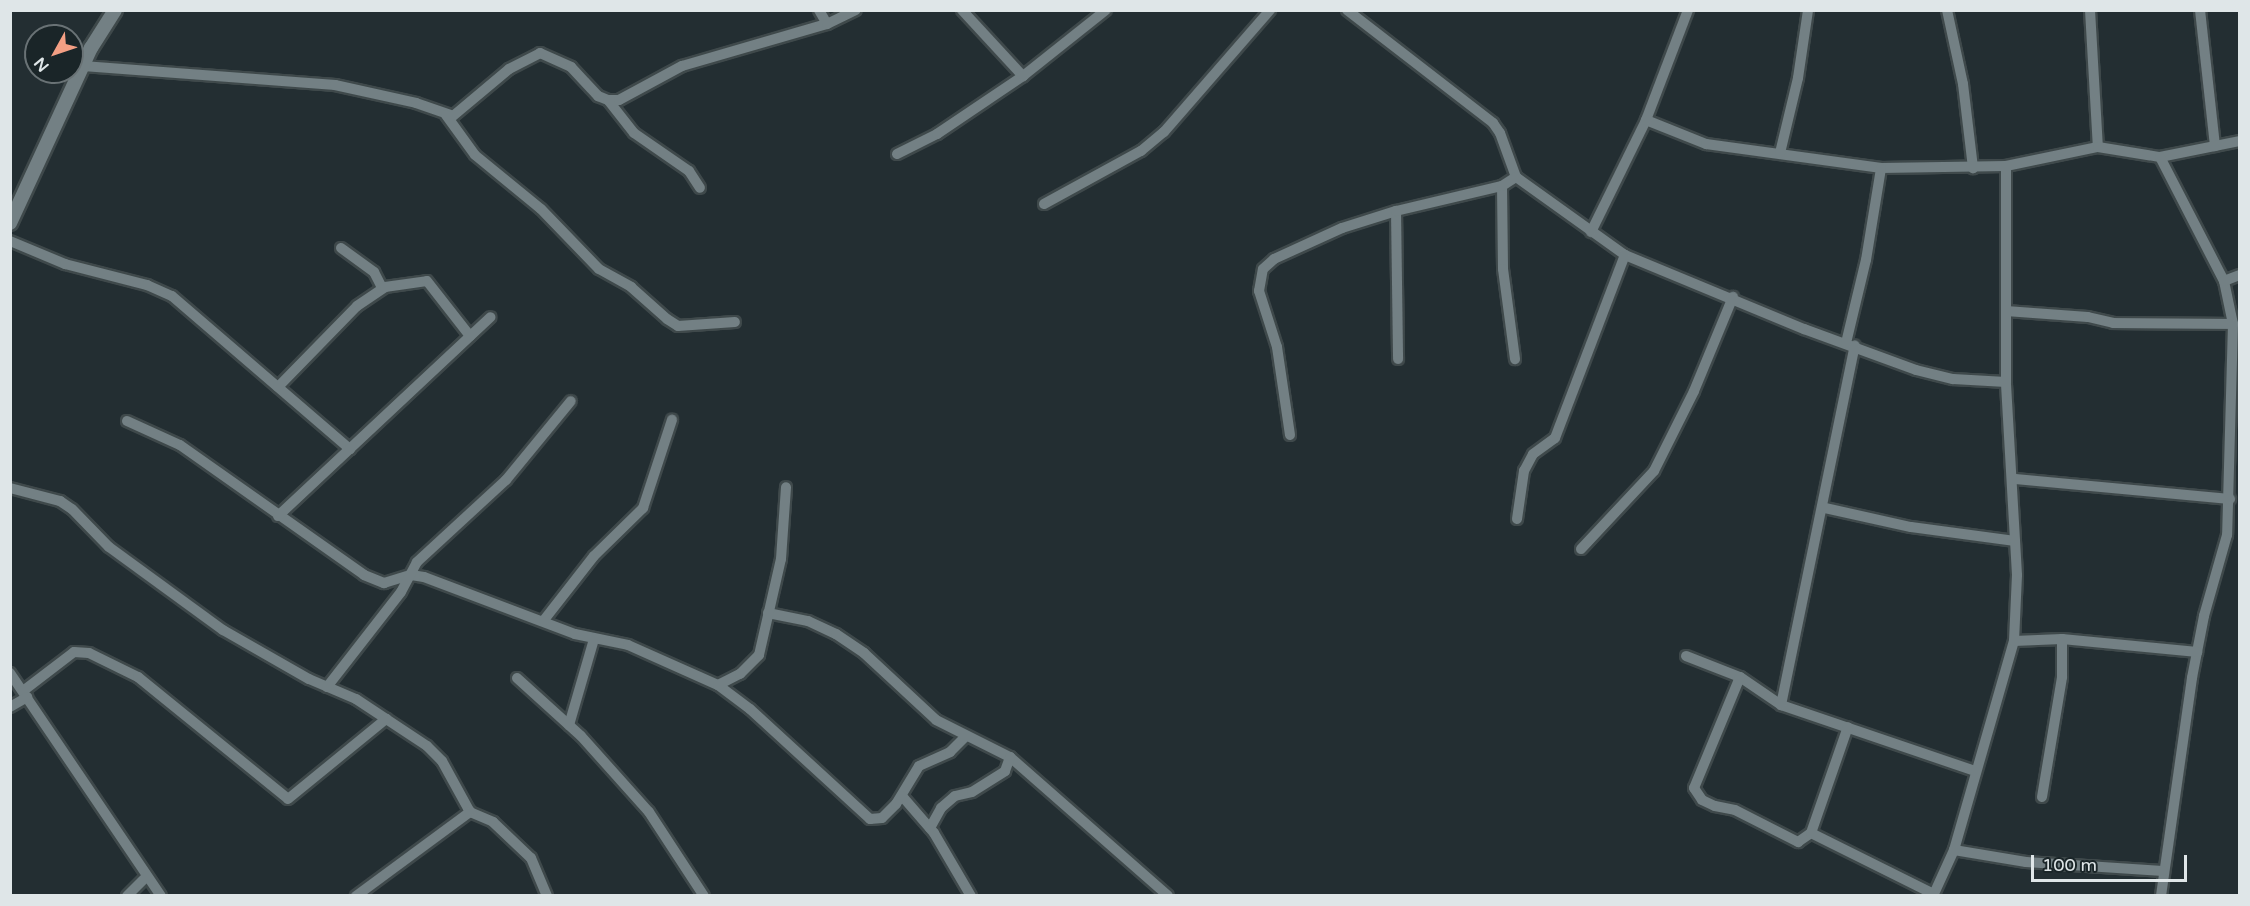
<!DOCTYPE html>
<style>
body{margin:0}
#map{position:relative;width:2250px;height:906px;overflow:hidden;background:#232e32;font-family:"Varela Round",sans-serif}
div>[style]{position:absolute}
.roads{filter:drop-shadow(2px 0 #3f494b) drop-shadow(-2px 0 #3f494b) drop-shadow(0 2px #3f494b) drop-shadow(0 -2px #3f494b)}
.minor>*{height:10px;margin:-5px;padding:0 5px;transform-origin:5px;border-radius:5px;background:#738084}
.tertiary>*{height:14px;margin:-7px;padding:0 7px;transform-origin:7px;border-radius:7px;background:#738084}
span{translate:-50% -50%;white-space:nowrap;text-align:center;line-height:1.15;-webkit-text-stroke:5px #1a2528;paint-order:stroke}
.frame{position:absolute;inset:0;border:12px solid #dfe6e8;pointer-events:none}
.north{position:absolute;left:24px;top:24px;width:60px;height:60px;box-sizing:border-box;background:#1a2528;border:2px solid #697275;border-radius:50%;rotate:230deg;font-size:16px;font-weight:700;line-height:24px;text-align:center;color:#dfe6e8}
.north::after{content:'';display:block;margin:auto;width:21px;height:27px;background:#f39f84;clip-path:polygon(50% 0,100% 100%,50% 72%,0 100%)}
.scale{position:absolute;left:2031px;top:855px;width:156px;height:27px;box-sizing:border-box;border:3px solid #dfe6e8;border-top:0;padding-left:8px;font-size:18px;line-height:21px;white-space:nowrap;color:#dfe6e8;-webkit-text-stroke:4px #1a2528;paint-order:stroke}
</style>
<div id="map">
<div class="roads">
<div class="minor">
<div style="left:819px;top:10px;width:16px;rotate:60deg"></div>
<div style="left:962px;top:10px;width:90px;rotate:47.3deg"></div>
<div style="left:1347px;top:10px;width:185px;rotate:37.7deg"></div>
<div style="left:1493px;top:123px;width:12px;rotate:55deg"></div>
<div style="left:1500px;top:133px;width:47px;rotate:70deg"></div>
<div style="left:1516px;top:177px;width:134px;rotate:35.6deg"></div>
<div style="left:1625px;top:255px;width:194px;rotate:22.5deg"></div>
<div style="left:1804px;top:329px;width:119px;rotate:20.1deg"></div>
<div style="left:1916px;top:370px;width:38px;rotate:14deg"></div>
<div style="left:1953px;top:379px;width:53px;rotate:3.2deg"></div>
<div style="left:1947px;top:10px;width:76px;rotate:77.8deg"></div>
<div style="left:1963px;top:84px;width:85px;rotate:83.2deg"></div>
<div style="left:2090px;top:10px;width:137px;rotate:86.7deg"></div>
<div style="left:2200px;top:10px;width:137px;rotate:83.7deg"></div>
<div style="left:83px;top:66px;width:253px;rotate:4.3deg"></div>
<div style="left:335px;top:85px;width:83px;rotate:12.5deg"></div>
<div style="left:416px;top:103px;width:39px;rotate:19deg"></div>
<div style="left:453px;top:116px;width:73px;rotate:-40deg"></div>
<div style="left:509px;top:69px;width:35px;rotate:-27deg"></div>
<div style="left:540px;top:53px;width:34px;rotate:24deg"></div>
<div style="left:571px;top:67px;width:40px;rotate:47deg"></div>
<div style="left:598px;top:96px;width:11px;rotate:22deg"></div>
<div style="left:608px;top:100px;width:42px;rotate:51.8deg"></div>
<div style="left:634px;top:133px;width:67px;rotate:34.6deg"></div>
<div style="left:689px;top:171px;width:20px;rotate:57deg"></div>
<div style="left:608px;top:100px;width:11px"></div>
<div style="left:619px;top:100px;width:72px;rotate:-28.4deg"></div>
<div style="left:682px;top:66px;width:151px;rotate:-16.2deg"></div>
<div style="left:827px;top:24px;width:32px;rotate:-26deg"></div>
<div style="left:446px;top:115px;width:49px;rotate:54.1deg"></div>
<div style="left:475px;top:155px;width:85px;rotate:39.3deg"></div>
<div style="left:541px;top:209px;width:83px;rotate:46deg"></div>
<div style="left:599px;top:269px;width:37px;rotate:29deg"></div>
<div style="left:631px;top:287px;width:48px;rotate:41.6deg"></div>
<div style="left:667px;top:319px;width:13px;rotate:32deg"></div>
<div style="left:678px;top:326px;width:57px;rotate:-4deg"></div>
<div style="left:1646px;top:120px;width:65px;rotate:21.8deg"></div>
<div style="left:1706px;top:144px;width:177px;rotate:7.8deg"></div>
<div style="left:1881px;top:168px;width:125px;rotate:-0.9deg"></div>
<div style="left:2006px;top:166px;width:94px;rotate:-11.7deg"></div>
<div style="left:2098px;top:147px;width:63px;rotate:9.2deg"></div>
<div style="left:2160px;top:157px;width:82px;rotate:-11.3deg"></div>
<div style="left:1780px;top:153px;width:77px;rotate:-76.5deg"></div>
<div style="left:1798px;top:78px;width:69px;rotate:-81.6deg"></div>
<div style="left:897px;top:154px;width:45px;rotate:-26.6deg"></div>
<div style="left:937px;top:134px;width:104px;rotate:-34deg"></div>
<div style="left:1023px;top:76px;width:106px;rotate:-38.5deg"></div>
<div style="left:2160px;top:157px;width:140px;rotate:62.7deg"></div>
<div style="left:2224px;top:281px;width:44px;rotate:78.2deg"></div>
<div style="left:2233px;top:324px;width:211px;rotate:91.6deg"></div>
<div style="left:2227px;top:535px;width:84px;rotate:105.9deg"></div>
<div style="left:2204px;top:616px;width:63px;rotate:101deg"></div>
<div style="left:2192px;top:678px;width:220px;rotate:98.1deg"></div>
<div style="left:1502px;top:186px;width:83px;rotate:89.3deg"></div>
<div style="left:1503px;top:269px;width:91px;rotate:82.4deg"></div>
<div style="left:1044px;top:204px;width:111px;rotate:-28.7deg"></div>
<div style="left:1141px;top:151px;width:30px;rotate:-40deg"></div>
<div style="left:1164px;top:132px;width:162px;rotate:-49deg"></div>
<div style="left:1396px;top:211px;width:148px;rotate:89.2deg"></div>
<div style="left:1591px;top:232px;width:125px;rotate:-63.8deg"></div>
<div style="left:1646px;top:120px;width:118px;rotate:-69.1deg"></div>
<div style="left:10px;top:241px;width:60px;rotate:22.7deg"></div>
<div style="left:65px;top:264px;width:85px;rotate:14.4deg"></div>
<div style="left:147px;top:285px;width:27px;rotate:24deg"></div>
<div style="left:172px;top:296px;width:235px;rotate:40.7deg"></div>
<div style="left:341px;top:248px;width:41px;rotate:36deg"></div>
<div style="left:374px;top:272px;width:18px;rotate:63deg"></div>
<div style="left:2224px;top:281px;width:17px;rotate:-21deg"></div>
<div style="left:2006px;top:311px;width:82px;rotate:4.2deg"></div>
<div style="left:2088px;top:317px;width:26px;rotate:13deg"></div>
<div style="left:2113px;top:323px;width:120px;rotate:0.5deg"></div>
<div style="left:1846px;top:343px;width:85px;rotate:-76.5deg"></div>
<div style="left:1866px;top:260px;width:93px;rotate:-80.7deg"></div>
<div style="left:278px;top:387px;width:113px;rotate:-45.7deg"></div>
<div style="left:357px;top:306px;width:34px;rotate:-34deg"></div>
<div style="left:385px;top:287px;width:42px;rotate:-8.1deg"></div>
<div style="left:427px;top:281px;width:70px;rotate:52deg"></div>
<div style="left:127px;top:421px;width:58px;rotate:24.4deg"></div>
<div style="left:180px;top:445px;width:225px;rotate:35.2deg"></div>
<div style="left:364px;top:575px;width:22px;rotate:22deg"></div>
<div style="left:384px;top:583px;width:28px;rotate:-17deg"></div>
<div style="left:411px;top:575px;width:13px;rotate:9deg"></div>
<div style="left:424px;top:577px;width:161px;rotate:20.7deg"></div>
<div style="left:575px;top:634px;width:54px;rotate:11.7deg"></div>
<div style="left:628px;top:645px;width:98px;rotate:24deg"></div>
<div style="left:718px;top:685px;width:40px;rotate:37deg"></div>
<div style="left:750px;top:709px;width:163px;rotate:42.5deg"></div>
<div style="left:870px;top:819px;width:12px;rotate:-5deg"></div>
<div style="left:882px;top:818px;width:20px;rotate:-45deg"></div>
<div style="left:896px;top:804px;width:44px;rotate:-58.8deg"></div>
<div style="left:919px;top:766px;width:34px;rotate:-24deg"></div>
<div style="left:950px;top:752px;width:23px;rotate:-45deg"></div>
<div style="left:1290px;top:435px;width:89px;rotate:-98.4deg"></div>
<div style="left:1277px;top:347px;width:59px;rotate:-107.8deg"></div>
<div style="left:1259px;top:291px;width:22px;rotate:-80deg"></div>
<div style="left:1263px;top:269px;width:15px;rotate:-42deg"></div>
<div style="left:1274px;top:259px;width:75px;rotate:-24.5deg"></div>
<div style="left:1342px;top:228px;width:57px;rotate:-17.5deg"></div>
<div style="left:1396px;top:211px;width:109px;rotate:-13.3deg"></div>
<div style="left:1502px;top:186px;width:17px;rotate:-33deg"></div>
<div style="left:2015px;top:479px;width:216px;rotate:5.3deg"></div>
<div style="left:10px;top:488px;width:52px;rotate:14.6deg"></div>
<div style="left:60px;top:501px;width:14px;rotate:34deg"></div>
<div style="left:72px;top:509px;width:53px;rotate:45.8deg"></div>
<div style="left:109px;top:547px;width:141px;rotate:36.1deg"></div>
<div style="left:223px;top:630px;width:99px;rotate:29.7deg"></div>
<div style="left:309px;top:679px;width:51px;rotate:23.1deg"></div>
<div style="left:356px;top:699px;width:85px;rotate:33.5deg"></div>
<div style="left:427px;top:746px;width:21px;rotate:45deg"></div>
<div style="left:442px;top:761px;width:58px;rotate:61.2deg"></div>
<div style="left:470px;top:812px;width:25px;rotate:23deg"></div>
<div style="left:493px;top:822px;width:52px;rotate:43.5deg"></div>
<div style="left:531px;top:858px;width:41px;rotate:67.2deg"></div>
<div style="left:1825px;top:508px;width:88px;rotate:12.5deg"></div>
<div style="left:1911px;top:527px;width:105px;rotate:7.7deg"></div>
<div style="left:278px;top:516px;width:291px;rotate:-43.1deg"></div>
<div style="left:1517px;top:519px;width:49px;rotate:-81.7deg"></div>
<div style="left:1524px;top:471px;width:19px;rotate:-62deg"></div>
<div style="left:1533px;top:454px;width:27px;rotate:-36deg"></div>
<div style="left:1555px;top:438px;width:196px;rotate:-69.1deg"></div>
<div style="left:1581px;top:549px;width:107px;rotate:-46.9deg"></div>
<div style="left:1654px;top:471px;width:89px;rotate:-63.4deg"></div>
<div style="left:1694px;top:391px;width:102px;rotate:-67.5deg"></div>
<div style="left:768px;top:613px;width:41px;rotate:11.3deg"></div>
<div style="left:808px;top:621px;width:31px;rotate:25deg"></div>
<div style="left:836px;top:634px;width:34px;rotate:34deg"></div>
<div style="left:864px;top:653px;width:98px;rotate:42.9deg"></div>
<div style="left:936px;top:720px;width:83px;rotate:26.6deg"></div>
<div style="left:1010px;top:757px;width:210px;rotate:41.3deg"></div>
<div style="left:544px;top:620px;width:81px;rotate:-52deg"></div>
<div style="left:594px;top:556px;width:69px;rotate:-44.4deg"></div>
<div style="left:643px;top:508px;width:93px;rotate:-71.8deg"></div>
<div style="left:2014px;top:641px;width:48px;rotate:-2.4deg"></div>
<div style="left:2062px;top:639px;width:136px;rotate:5.5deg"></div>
<div style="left:1686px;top:656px;width:58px;rotate:21.3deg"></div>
<div style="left:1740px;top:677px;width:50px;rotate:34.3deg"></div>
<div style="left:1781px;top:705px;width:205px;rotate:18.8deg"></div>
<div style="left:10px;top:673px;width:269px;rotate:55.9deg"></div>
<div style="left:1740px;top:677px;width:120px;rotate:112.5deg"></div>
<div style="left:1694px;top:788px;width:14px;rotate:56deg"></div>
<div style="left:1702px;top:800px;width:14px;rotate:25deg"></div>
<div style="left:1715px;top:806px;width:20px;rotate:11deg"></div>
<div style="left:1735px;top:810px;width:71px;rotate:26.9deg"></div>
<div style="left:1798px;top:842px;width:16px;rotate:-35deg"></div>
<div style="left:1811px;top:833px;width:112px;rotate:-70.8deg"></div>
<div style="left:517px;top:678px;width:86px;rotate:42.2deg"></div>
<div style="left:581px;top:736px;width:102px;rotate:48.2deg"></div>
<div style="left:649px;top:812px;width:100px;rotate:56.8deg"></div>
<div style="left:718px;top:685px;width:25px;rotate:-27deg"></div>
<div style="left:740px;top:674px;width:27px;rotate:-45deg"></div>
<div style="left:759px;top:655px;width:98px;rotate:-77.1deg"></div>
<div style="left:781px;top:559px;width:72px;rotate:-86deg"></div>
<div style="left:327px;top:687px;width:120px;rotate:-52.1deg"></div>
<div style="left:401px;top:592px;width:34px;rotate:-62deg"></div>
<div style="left:417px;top:562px;width:121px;rotate:-42.7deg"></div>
<div style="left:506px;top:480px;width:102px;rotate:-50.6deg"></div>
<div style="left:23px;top:691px;width:64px;rotate:-37.4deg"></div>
<div style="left:74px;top:652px;width:15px;rotate:4deg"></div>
<div style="left:89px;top:653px;width:55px;rotate:26.1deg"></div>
<div style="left:138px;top:677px;width:193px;rotate:39.1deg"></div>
<div style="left:288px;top:799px;width:127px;rotate:-39.2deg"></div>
<div style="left:1781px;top:705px;width:367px;rotate:-78.4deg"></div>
<div style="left:10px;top:707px;width:20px;rotate:-30deg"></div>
<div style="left:569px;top:725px;width:90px;rotate:-73.8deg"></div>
<div style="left:902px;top:796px;width:49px;rotate:49.1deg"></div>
<div style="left:934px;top:833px;width:73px;rotate:59.6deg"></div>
<div style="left:2042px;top:797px;width:122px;rotate:-80.5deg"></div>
<div style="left:2062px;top:677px;width:38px;rotate:-90deg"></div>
<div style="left:930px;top:828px;width:23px;rotate:-61deg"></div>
<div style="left:941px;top:808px;width:18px;rotate:-41deg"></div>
<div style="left:955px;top:796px;width:17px;rotate:-13deg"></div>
<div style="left:972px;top:792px;width:39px;rotate:-32deg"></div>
<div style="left:1005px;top:771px;width:15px;rotate:-70deg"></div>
<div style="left:1811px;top:833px;width:137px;rotate:26.4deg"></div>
<div style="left:1954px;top:850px;width:73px;rotate:9.5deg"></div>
<div style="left:2026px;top:862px;width:137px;rotate:3.8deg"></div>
<div style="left:127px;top:896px;width:28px;rotate:-45deg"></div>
<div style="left:356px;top:896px;width:142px;rotate:-36.4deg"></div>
<div style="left:1933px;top:896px;width:51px;rotate:-65.5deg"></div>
<div style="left:1954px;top:850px;width:217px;rotate:-74deg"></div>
<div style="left:2014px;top:641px;width:66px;rotate:-87.4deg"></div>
<div style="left:2017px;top:575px;width:193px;rotate:-93.3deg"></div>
<div style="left:2006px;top:382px;width:216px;rotate:-90deg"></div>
</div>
<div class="tertiary">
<div style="left:10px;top:223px;width:193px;rotate:-65.2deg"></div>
<div style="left:91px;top:48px;width:45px;rotate:-57.7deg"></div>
</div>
</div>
<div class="frame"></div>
<div class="north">N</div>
<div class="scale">100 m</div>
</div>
